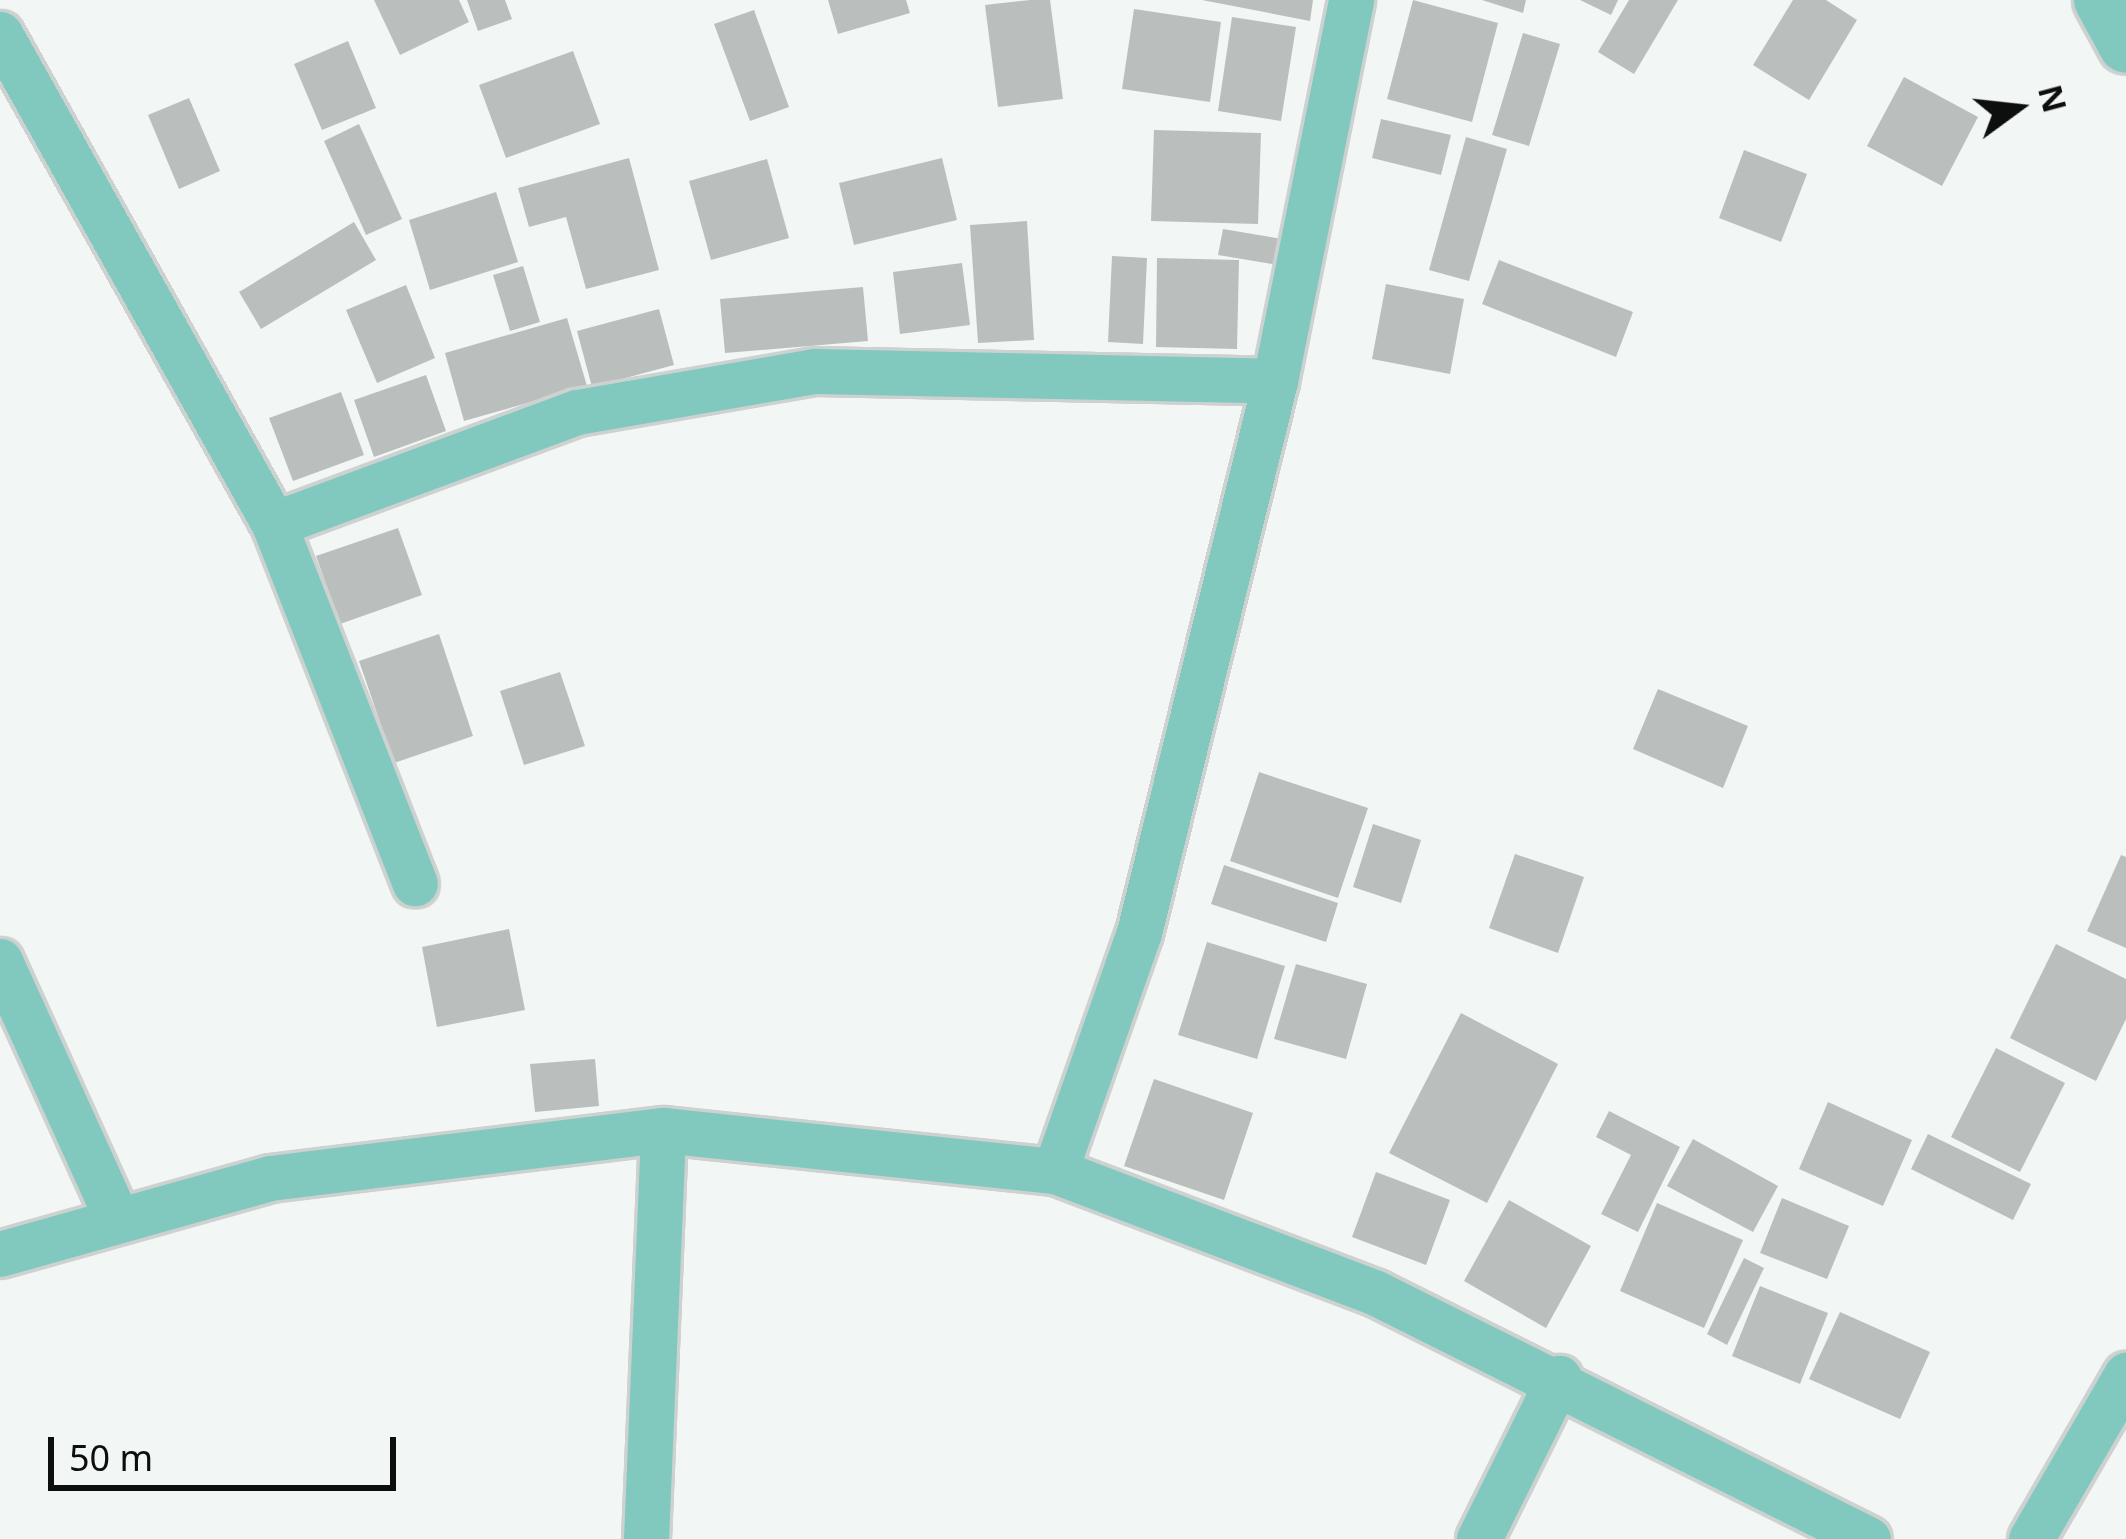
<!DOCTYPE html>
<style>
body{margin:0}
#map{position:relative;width:2126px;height:1539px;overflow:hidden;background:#f2f7f6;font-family:"Noto Sans",sans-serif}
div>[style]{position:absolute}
.building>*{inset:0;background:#babfbe}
.roads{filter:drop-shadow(3px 0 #cdd2d1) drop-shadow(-3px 0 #cdd2d1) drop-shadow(0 3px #cdd2d1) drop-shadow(0 -3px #cdd2d1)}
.minor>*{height:45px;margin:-22.5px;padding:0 22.5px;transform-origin:22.5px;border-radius:22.5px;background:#81c8be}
.tertiary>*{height:54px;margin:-27px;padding:0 27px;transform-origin:27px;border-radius:27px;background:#81c8be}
span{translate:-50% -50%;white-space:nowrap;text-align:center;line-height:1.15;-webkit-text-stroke:10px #f2f7f6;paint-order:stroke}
.north{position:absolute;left:1958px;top:48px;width:120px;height:120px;-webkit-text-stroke:9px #f2f7f6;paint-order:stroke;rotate:75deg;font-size:33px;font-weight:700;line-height:48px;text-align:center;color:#0d0e0e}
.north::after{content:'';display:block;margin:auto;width:42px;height:54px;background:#0d0e0e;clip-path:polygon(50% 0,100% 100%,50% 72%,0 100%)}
.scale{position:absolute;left:48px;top:1437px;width:348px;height:54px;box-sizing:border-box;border:6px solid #0d0e0e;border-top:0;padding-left:15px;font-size:36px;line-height:42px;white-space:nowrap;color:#0d0e0e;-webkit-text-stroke:9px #f2f7f6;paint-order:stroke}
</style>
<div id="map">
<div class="building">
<div style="clip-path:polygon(374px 0,459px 0,469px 22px,400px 55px)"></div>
<div style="clip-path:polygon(467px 0,505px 0,512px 19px,478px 31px)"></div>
<div style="clip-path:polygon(828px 0,906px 0,910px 13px,838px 34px)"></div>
<div style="clip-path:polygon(1030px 0,1050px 0,1063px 99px,998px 107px,985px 5px)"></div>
<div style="clip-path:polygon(1202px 0,1313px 0,1310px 21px)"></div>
<div style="clip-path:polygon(1413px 0,1498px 23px,1472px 122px,1387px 99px)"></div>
<div style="clip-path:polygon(1482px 0,1526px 0,1523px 13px)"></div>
<div style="clip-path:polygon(1580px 0,1618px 0,1611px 15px)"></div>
<div style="clip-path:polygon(1629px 0,1678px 0,1634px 74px,1598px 52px)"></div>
<div style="clip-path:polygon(1793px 0,1826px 0,1857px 20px,1809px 100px,1753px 65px)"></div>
<div style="clip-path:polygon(1134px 9px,1221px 22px,1210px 102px,1122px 89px)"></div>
<div style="clip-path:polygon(754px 10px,789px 107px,750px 121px,714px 24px)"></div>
<div style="clip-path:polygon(1232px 17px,1296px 27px,1281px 121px,1218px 111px)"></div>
<div style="clip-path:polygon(1523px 33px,1560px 44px,1529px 146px,1492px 135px)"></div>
<div style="clip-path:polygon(348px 41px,376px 108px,322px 130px,294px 64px)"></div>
<div style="clip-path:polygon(573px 51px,600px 124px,506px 158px,479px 85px)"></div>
<div style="clip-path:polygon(1904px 77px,1978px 117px,1942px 186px,1867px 146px)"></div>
<div style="clip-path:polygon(189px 98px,220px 171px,179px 189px,148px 115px)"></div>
<div style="clip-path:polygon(1381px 119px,1451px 135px,1441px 175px,1372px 158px)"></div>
<div style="clip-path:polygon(359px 124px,402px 219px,366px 235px,324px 141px)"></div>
<div style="clip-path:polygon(1154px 130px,1261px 133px,1258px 224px,1151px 221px)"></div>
<div style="clip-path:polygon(1466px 137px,1507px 149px,1469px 281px,1429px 270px)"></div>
<div style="clip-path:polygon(1744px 150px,1807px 174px,1781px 242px,1719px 218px)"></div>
<div style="clip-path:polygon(629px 158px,659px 270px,586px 289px,566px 217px,529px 227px,518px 188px)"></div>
<div style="clip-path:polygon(942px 158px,957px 220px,854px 245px,839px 183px)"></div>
<div style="clip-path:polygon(767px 159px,789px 238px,711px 260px,689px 181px)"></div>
<div style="clip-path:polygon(496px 192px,518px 262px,430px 290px,409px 220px)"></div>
<div style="clip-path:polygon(1027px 221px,1034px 340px,978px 343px,970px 225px)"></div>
<div style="clip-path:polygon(354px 222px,376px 260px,261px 329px,239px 292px)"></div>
<div style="clip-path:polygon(1223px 229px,1288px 240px,1284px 266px,1218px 255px)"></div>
<div style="clip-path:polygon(1112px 256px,1147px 258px,1143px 344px,1108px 342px)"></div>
<div style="clip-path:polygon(1157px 258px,1239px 260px,1237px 349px,1156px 347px)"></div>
<div style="clip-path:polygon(1499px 260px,1633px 312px,1616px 357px,1482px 304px)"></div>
<div style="clip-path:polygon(962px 263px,970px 325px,900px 334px,893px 272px)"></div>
<div style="clip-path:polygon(523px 266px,540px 322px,510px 331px,493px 275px)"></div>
<div style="clip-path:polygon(1386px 284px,1464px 299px,1450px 374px,1372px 359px)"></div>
<div style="clip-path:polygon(406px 285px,435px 358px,377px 383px,346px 310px)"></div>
<div style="clip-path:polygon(863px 287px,868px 341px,725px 353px,720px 299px)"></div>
<div style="clip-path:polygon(659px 309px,674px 365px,592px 387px,577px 331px)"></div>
<div style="clip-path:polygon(567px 318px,587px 386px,464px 421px,445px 353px)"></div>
<div style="clip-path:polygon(426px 375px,446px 431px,374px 457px,354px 400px)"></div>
<div style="clip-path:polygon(341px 392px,364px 455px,293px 481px,269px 418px)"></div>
<div style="clip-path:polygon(398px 528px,422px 595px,340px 624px,316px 556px)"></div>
<div style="clip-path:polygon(439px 634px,473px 736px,394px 763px,359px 661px)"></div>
<div style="clip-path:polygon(560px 672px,585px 746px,524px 765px,500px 691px)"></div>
<div style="clip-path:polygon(1658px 689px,1748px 726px,1723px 788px,1633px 749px)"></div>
<div style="clip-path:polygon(1259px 772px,1368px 808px,1338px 898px,1230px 861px)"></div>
<div style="clip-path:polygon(1373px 824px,1421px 840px,1401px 903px,1353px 887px)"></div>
<div style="clip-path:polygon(1515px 854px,1584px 877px,1558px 953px,1489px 928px)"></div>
<div style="clip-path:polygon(2121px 855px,2126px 857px,2126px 948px,2087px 931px)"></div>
<div style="clip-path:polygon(1224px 865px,1338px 903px,1326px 942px,1211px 904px)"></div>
<div style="clip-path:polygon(509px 929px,525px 1010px,437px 1027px,422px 947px)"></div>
<div style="clip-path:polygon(1207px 942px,1285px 966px,1257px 1059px,1178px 1035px)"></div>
<div style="clip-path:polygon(2056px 944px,2126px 979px,2126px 1019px,2096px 1081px,2010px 1038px)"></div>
<div style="clip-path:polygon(1296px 964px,1367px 984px,1346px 1059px,1274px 1039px)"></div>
<div style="clip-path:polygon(1461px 1013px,1558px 1064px,1487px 1203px,1389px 1153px)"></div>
<div style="clip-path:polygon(1996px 1048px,2065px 1083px,2020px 1172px,1951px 1137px)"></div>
<div style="clip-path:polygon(595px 1059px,599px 1106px,535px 1112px,530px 1064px)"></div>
<div style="clip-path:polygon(1154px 1079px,1253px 1113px,1224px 1200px,1124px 1166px)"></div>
<div style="clip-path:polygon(1828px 1102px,1912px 1140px,1883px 1206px,1799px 1169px)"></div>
<div style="clip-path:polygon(1609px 1111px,1680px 1147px,1638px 1232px,1601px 1214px,1631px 1155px,1596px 1137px)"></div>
<div style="clip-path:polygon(1928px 1134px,2031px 1184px,2013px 1220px,1911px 1169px)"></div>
<div style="clip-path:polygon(1693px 1139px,1778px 1186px,1753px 1232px,1667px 1186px)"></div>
<div style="clip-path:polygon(1376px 1172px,1450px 1200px,1426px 1265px,1352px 1237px)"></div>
<div style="clip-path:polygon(1782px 1198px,1849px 1226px,1827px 1279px,1760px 1253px)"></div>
<div style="clip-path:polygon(1509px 1200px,1591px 1246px,1546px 1328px,1464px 1281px)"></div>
<div style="clip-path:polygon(1657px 1203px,1743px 1240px,1704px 1328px,1620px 1291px)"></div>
<div style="clip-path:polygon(1744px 1258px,1764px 1268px,1727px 1345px,1707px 1334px)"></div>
<div style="clip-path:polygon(1760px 1286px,1828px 1313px,1800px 1384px,1732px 1356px)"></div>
<div style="clip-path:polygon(1840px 1312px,1930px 1352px,1900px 1419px,1809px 1379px)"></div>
</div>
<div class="roads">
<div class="minor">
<div style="left:0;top:34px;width:561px;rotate:60.79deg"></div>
<div style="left:274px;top:524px;width:386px;rotate:68.6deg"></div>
<div style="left:274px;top:524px;width:323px;rotate:-20.3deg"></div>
<div style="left:577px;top:412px;width:241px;rotate:-9.8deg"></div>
<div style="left:814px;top:371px;width:461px;rotate:1.2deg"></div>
<div style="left:0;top:961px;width:283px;rotate:65.6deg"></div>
<div style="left:1055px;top:1171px;width:252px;rotate:-70.6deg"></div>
<div style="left:1139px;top:933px;width:569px;rotate:-76.16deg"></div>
<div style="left:1275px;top:381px;width:389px;rotate:-78.7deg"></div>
<div style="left:0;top:1254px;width:280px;rotate:-15.7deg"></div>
<div style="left:270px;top:1178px;width:396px;rotate:-7deg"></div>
<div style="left:663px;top:1130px;width:394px;rotate:6deg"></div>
<div style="left:1055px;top:1171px;width:343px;rotate:20.8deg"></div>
<div style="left:1376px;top:1293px;width:550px;rotate:26.57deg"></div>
<div style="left:646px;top:1539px;width:409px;rotate:-87.6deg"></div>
<div style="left:1479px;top:1539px;width:180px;rotate:-63.6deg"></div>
<div style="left:2031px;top:1539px;width:190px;rotate:-59.9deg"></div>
</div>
<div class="tertiary">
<div style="left:2101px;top:0;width:52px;rotate:61.5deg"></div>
</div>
</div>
<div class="north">N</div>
<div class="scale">50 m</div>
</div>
